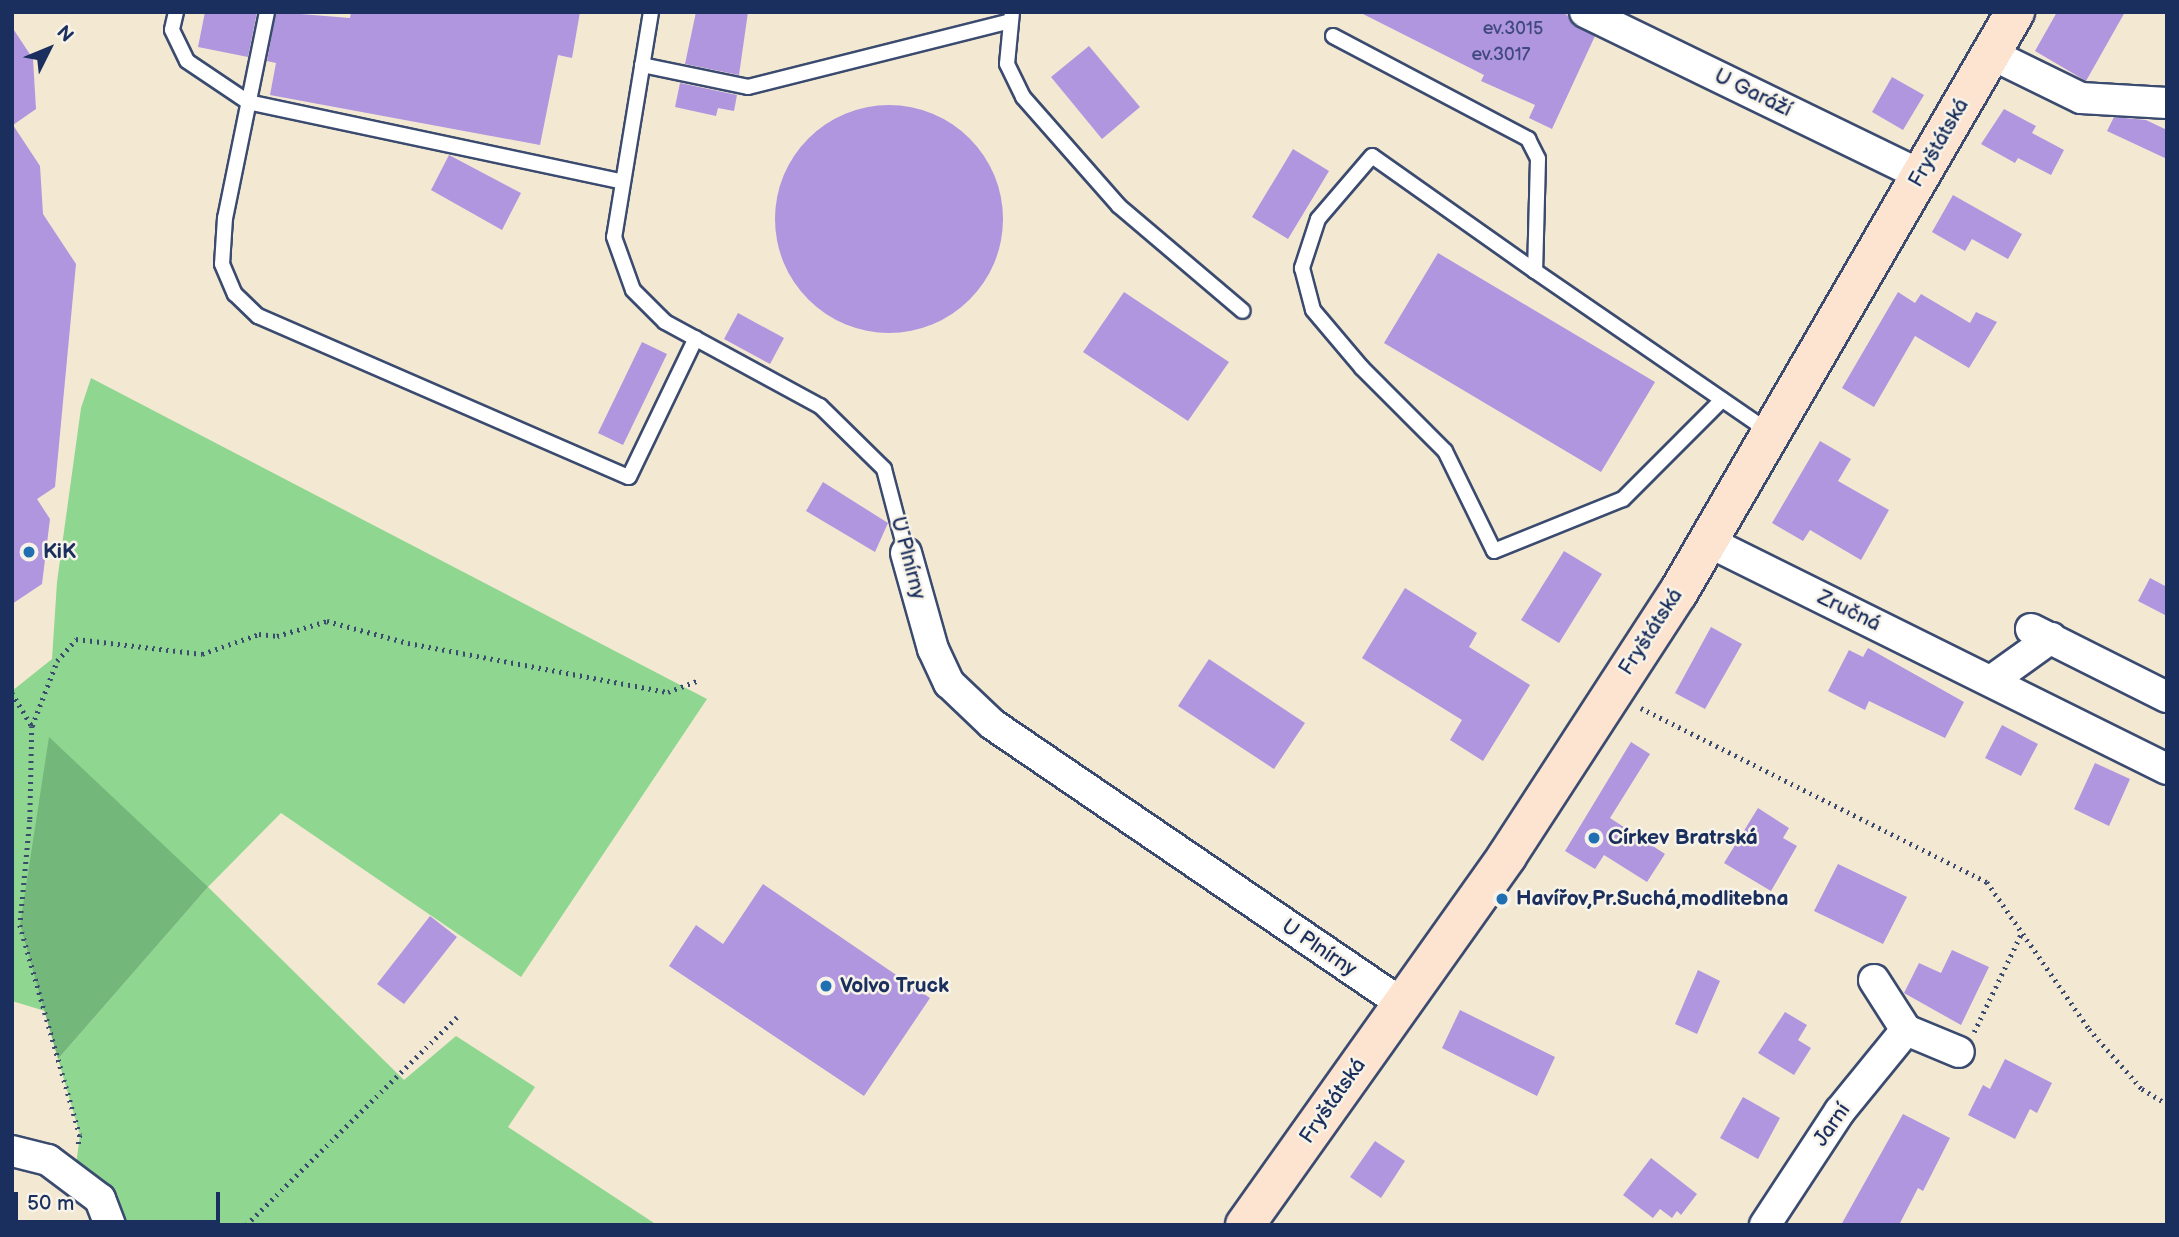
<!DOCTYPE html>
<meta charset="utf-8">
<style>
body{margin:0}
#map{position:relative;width:2179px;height:1237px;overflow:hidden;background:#f3e9d3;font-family:"Balsamiq Sans",sans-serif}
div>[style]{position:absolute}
.green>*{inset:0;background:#8fd690}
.forest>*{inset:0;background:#73b77a}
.building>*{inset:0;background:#af96de}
.round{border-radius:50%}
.path>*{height:4.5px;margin-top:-2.25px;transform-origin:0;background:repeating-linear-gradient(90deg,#3b4b70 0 2px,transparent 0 7px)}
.roads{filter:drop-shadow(2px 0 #3b4b70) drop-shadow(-2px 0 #3b4b70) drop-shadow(0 2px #3b4b70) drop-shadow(0 -2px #3b4b70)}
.lane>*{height:14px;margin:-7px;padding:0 7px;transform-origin:7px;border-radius:7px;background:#fff}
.street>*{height:30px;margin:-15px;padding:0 15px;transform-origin:15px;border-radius:15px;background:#fff}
.secondary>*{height:38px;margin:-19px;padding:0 19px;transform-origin:19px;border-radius:19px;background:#fde4d1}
.dots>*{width:19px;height:19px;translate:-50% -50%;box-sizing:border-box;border:4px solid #f7f3e8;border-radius:50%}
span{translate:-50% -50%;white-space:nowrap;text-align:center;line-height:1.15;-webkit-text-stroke:5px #f7f3e8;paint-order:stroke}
.number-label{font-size:18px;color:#40497e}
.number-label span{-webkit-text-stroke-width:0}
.street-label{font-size:21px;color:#1b2f5e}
.poi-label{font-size:21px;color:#1b2f5e;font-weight:700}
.left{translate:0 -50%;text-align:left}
.frame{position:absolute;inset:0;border:14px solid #1b2f5e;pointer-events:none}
.north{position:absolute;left:14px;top:14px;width:70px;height:70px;-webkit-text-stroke:5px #f7f3e8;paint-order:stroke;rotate:47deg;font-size:19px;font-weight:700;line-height:28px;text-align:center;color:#1b2f5e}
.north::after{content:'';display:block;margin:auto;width:24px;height:32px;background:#1b2f5e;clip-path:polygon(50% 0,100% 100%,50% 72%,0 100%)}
.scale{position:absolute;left:14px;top:1192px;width:206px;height:32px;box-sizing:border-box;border:4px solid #1b2f5e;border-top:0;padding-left:9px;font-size:21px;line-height:24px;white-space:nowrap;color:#1b2f5e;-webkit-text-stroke:5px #f7f3e8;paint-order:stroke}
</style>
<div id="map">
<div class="green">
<div style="clip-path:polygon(91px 378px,707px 699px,521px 977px,281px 813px,208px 887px,404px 1080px,456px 1036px,535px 1087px,508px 1127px,657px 1225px,110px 1225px,74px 1179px,80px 1135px,58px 1059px,208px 887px,20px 925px,45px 1011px,12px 1001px,12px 691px,52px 659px,57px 582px,81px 408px)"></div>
</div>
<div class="forest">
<div style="clip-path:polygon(49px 737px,208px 887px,58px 1059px,20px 925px)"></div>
</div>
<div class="building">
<div style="clip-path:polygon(205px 12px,257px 12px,248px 57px,198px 47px)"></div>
<div style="clip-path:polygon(276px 12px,350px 18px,351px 12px,580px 12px,572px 58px,558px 55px,540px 145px,270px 95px,276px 63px,267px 61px)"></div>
<div style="clip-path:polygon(696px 12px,748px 12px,739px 75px,685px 64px)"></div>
<div style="clip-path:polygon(1359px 12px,1564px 12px,1577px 27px,1595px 36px,1552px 129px,1529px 118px,1535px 105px,1481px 81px,1484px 75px)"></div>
<div style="clip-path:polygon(2057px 12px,2125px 12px,2086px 81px,2035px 51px)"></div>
<div style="clip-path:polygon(12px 27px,33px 59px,36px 109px,13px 125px,40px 166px,43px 214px,76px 264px,55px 487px,37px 499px,50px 519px,42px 584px,12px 604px)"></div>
<div style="clip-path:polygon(1089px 46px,1140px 107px,1102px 139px,1051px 77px)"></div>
<div style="clip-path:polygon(1892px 77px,1924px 95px,1903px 130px,1872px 112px)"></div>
<div style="clip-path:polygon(680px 83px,737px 95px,734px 111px,718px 108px,716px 116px,675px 107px)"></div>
<div class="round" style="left:775px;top:105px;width:228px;height:228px"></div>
<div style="clip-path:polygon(2004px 109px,2036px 126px,2032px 133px,2064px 150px,2051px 175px,2018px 158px,2015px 163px,1981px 144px)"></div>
<div style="clip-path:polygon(2114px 117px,2146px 120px,2167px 130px,2167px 159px,2107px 131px)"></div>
<div style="clip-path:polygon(1293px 149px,1329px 171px,1288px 239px,1252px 217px)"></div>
<div style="clip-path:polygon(449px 155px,521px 193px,502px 230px,431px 190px)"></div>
<div style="clip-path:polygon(1953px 195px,2022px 234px,2008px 259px,1972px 239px,1965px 251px,1932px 232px)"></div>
<div style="clip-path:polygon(1438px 253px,1655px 382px,1601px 472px,1384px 343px)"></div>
<div style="clip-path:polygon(1124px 292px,1229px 362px,1188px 421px,1083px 352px)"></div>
<div style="clip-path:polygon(1898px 292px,1915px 303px,1921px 294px,1970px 323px,1976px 312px,1997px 322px,1969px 368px,1915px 336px,1874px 407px,1842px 388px)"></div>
<div style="clip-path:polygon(738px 313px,784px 338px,770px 364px,724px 339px)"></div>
<div style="clip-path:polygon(642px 342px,667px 354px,623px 445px,598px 433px)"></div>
<div style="clip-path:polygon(1820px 441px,1851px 459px,1838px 481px,1889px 510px,1861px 560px,1810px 530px,1803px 541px,1772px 523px)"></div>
<div style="clip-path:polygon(823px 482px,888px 523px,875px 552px,806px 511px)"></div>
<div style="clip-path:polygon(1564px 551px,1602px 574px,1559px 643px,1521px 620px)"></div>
<div style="clip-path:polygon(2150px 578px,2167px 587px,2167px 616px,2138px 601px)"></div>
<div style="clip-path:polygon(1405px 588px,1477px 633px,1469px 647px,1530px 685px,1483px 761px,1450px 740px,1462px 720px,1362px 658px)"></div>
<div style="clip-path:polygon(1711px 627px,1742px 644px,1705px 709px,1675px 693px)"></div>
<div style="clip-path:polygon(1868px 648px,1964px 702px,1945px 738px,1869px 701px,1865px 710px,1828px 691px,1849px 650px,1863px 657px)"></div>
<div style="clip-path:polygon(1209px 659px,1305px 723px,1274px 769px,1178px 706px)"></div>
<div style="clip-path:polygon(2002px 725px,2038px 744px,2021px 776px,1985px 758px)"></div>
<div style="clip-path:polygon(1631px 742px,1650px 754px,1610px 818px,1665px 854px,1647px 882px,1604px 855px,1595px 869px,1565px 851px)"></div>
<div style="clip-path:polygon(2095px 763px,2130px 779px,2109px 826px,2074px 809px)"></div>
<div style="clip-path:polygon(1758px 808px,1789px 828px,1783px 838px,1797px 846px,1771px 891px,1724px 863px)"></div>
<div style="clip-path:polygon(1838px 864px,1907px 897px,1883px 944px,1814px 911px)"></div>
<div style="clip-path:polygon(763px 884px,930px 998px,864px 1096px,669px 966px,696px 925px,723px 944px)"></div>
<div style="clip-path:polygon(430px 916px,457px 937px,404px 1004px,377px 984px)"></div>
<div style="clip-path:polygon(1952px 950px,1989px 967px,1961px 1025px,1904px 993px,1919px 963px,1941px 973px)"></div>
<div style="clip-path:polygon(1698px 970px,1720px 981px,1697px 1034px,1675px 1024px)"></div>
<div style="clip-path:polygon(1460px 1010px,1555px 1057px,1537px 1096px,1442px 1048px)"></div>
<div style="clip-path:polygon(1785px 1012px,1807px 1025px,1798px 1040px,1811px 1048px,1794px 1075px,1758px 1053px)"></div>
<div style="clip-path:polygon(2005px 1059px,2052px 1083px,2037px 1113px,2030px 1109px,2015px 1139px,1968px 1115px,1983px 1085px,1990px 1089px)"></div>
<div style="clip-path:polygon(1743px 1097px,1780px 1118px,1758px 1159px,1720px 1138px)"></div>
<div style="clip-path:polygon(1903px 1114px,1950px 1138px,1923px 1191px,1918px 1188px,1899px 1225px,1841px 1225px)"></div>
<div style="clip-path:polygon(1375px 1141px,1405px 1161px,1381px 1198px,1350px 1177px)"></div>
<div style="clip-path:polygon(1651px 1158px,1697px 1194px,1681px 1215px,1677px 1211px,1672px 1218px,1660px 1209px,1653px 1218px,1623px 1195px)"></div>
</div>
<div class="path">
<div style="left:12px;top:693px;width:39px;rotate:59deg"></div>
<div style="left:32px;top:726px;width:94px;rotate:91.2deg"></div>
<div style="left:30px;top:820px;width:105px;rotate:95.4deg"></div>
<div style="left:20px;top:925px;width:218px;rotate:74.1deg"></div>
<div style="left:80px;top:1135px;width:12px;rotate:99deg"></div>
<div style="left:1641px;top:708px;width:387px;rotate:26.7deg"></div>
<div style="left:1987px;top:882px;width:179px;rotate:55.2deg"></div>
<div style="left:2089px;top:1029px;width:80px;rotate:48.5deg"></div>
<div style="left:2142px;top:1089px;width:29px;rotate:31deg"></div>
<div style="left:32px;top:726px;width:70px;rotate:-69deg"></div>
<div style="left:57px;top:661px;width:29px;rotate:-49deg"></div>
<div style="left:76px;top:639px;width:127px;rotate:6.8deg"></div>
<div style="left:202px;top:654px;width:60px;rotate:-19.3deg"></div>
<div style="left:259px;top:634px;width:18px;rotate:6deg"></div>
<div style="left:277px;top:636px;width:52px;rotate:-16.7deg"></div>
<div style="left:327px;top:621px;width:84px;rotate:15.2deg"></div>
<div style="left:408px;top:643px;width:265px;rotate:10.7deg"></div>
<div style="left:668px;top:692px;width:31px;rotate:-21deg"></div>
<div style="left:1974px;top:1032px;width:109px;rotate:-64.4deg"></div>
<div style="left:246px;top:1225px;width:296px;rotate:-44.6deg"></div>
</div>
<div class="roads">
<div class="lane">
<div style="left:176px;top:12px;width:18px;rotate:103deg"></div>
<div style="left:172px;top:30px;width:34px;rotate:64deg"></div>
<div style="left:187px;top:61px;width:73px;rotate:33.9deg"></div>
<div style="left:248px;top:102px;width:383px;rotate:12deg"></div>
<div style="left:267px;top:12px;width:210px;rotate:101.5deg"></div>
<div style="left:225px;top:218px;width:46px;rotate:93.7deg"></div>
<div style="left:222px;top:264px;width:33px;rotate:67deg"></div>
<div style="left:235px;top:294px;width:32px;rotate:44deg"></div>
<div style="left:258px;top:316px;width:404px;rotate:23.5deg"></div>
<div style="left:629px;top:477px;width:154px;rotate:-64.3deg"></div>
<div style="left:651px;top:12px;width:228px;rotate:99.3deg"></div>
<div style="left:614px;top:237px;width:56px;rotate:70.3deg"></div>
<div style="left:633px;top:290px;width:45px;rotate:45deg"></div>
<div style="left:665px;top:322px;width:176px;rotate:28.5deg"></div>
<div style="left:820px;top:406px;width:90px;rotate:44.5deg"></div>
<div style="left:884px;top:469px;width:87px;rotate:75.3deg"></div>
<div style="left:1012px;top:12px;width:52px;rotate:95.5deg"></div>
<div style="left:1007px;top:64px;width:37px;rotate:64deg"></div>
<div style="left:1023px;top:97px;width:145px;rotate:48.6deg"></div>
<div style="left:1119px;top:206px;width:162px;rotate:40.3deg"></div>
<div style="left:1333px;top:36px;width:221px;rotate:27.8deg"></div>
<div style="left:1528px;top:139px;width:22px;rotate:63deg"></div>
<div style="left:1538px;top:159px;width:112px;rotate:91.5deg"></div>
<div style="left:1535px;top:271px;width:284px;rotate:34.5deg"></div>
<div style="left:642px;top:65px;width:108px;rotate:11.7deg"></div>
<div style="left:748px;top:87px;width:270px;rotate:-14.1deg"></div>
<div style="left:1535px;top:271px;width:199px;rotate:-144.8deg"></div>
<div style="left:1372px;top:156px;width:83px;rotate:130.6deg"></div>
<div style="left:1318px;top:219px;width:52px;rotate:108.1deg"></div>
<div style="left:1302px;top:268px;width:43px;rotate:75.3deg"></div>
<div style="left:1313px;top:310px;width:76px;rotate:49.8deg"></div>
<div style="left:1362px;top:368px;width:117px;rotate:45deg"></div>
<div style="left:1445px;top:451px;width:111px;rotate:63.9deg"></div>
<div style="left:1494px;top:551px;width:139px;rotate:-22deg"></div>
<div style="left:1623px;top:499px;width:140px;rotate:-45deg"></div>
</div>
<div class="street">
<div style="left:1585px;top:12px;width:373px;rotate:25.9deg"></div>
<div style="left:1991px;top:54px;width:100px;rotate:26.1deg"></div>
<div style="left:2081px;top:98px;width:86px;rotate:3.3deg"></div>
<div style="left:1707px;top:541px;width:513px;rotate:26.37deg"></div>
<div style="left:906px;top:553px;width:100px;rotate:74.3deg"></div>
<div style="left:933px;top:649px;width:38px;rotate:65deg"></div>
<div style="left:949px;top:683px;width:59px;rotate:43.6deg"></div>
<div style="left:992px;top:724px;width:496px;rotate:34.3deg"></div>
<div style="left:2031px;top:629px;width:152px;rotate:26.6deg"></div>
<div style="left:1991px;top:681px;width:74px;rotate:-35.6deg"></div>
<div style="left:1874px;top:980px;width:59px;rotate:57.4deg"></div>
<div style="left:1906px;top:1030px;width:57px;rotate:22.5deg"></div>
<div style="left:12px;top:1151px;width:37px;rotate:14deg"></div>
<div style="left:48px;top:1160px;width:65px;rotate:36.9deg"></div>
<div style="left:100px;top:1199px;width:28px;rotate:69deg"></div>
<div style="left:1765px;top:1225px;width:136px;rotate:-56.7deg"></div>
<div style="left:1840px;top:1111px;width:104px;rotate:-50.8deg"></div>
</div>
<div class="secondary">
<div style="left:1245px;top:1225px;width:453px;rotate:-54.6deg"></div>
<div style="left:1507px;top:856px;width:314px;rotate:-57deg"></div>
<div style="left:1678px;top:593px;width:672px;rotate:-59.88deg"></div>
</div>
</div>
<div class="dots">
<div style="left:29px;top:552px;background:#1f6fb2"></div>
<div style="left:1594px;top:838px;background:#1f6fb2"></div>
<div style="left:1502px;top:899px;background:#1f6fb2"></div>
<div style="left:826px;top:986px;background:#1f6fb2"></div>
</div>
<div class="number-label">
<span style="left:1513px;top:29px">ev.3015</span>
<span style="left:1501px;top:55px">ev.3017</span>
</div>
<div class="street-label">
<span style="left:1753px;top:93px;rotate:26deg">U Garáží</span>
<span style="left:1939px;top:143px;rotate:-60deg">Fryštátská</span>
<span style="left:908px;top:558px;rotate:75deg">U Plnírny</span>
<span style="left:1849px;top:611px;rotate:26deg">Zručná</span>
<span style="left:1651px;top:632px;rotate:-57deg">Fryštátská</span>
<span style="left:1319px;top:948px;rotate:34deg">U Plnírny</span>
<span style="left:1333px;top:1101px;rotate:-55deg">Fryštátská</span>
<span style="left:1832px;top:1125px;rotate:-55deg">Jarní</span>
</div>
<div class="poi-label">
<span class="left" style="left:43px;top:552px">KiK</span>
<span class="left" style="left:1608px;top:838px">Církev Bratrská</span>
<span class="left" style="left:1516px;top:899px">Havířov,Pr.Suchá,modlitebna</span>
<span class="left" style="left:840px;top:986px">Volvo Truck</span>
</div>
<div class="frame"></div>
<div class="north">N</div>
<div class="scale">50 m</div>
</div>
